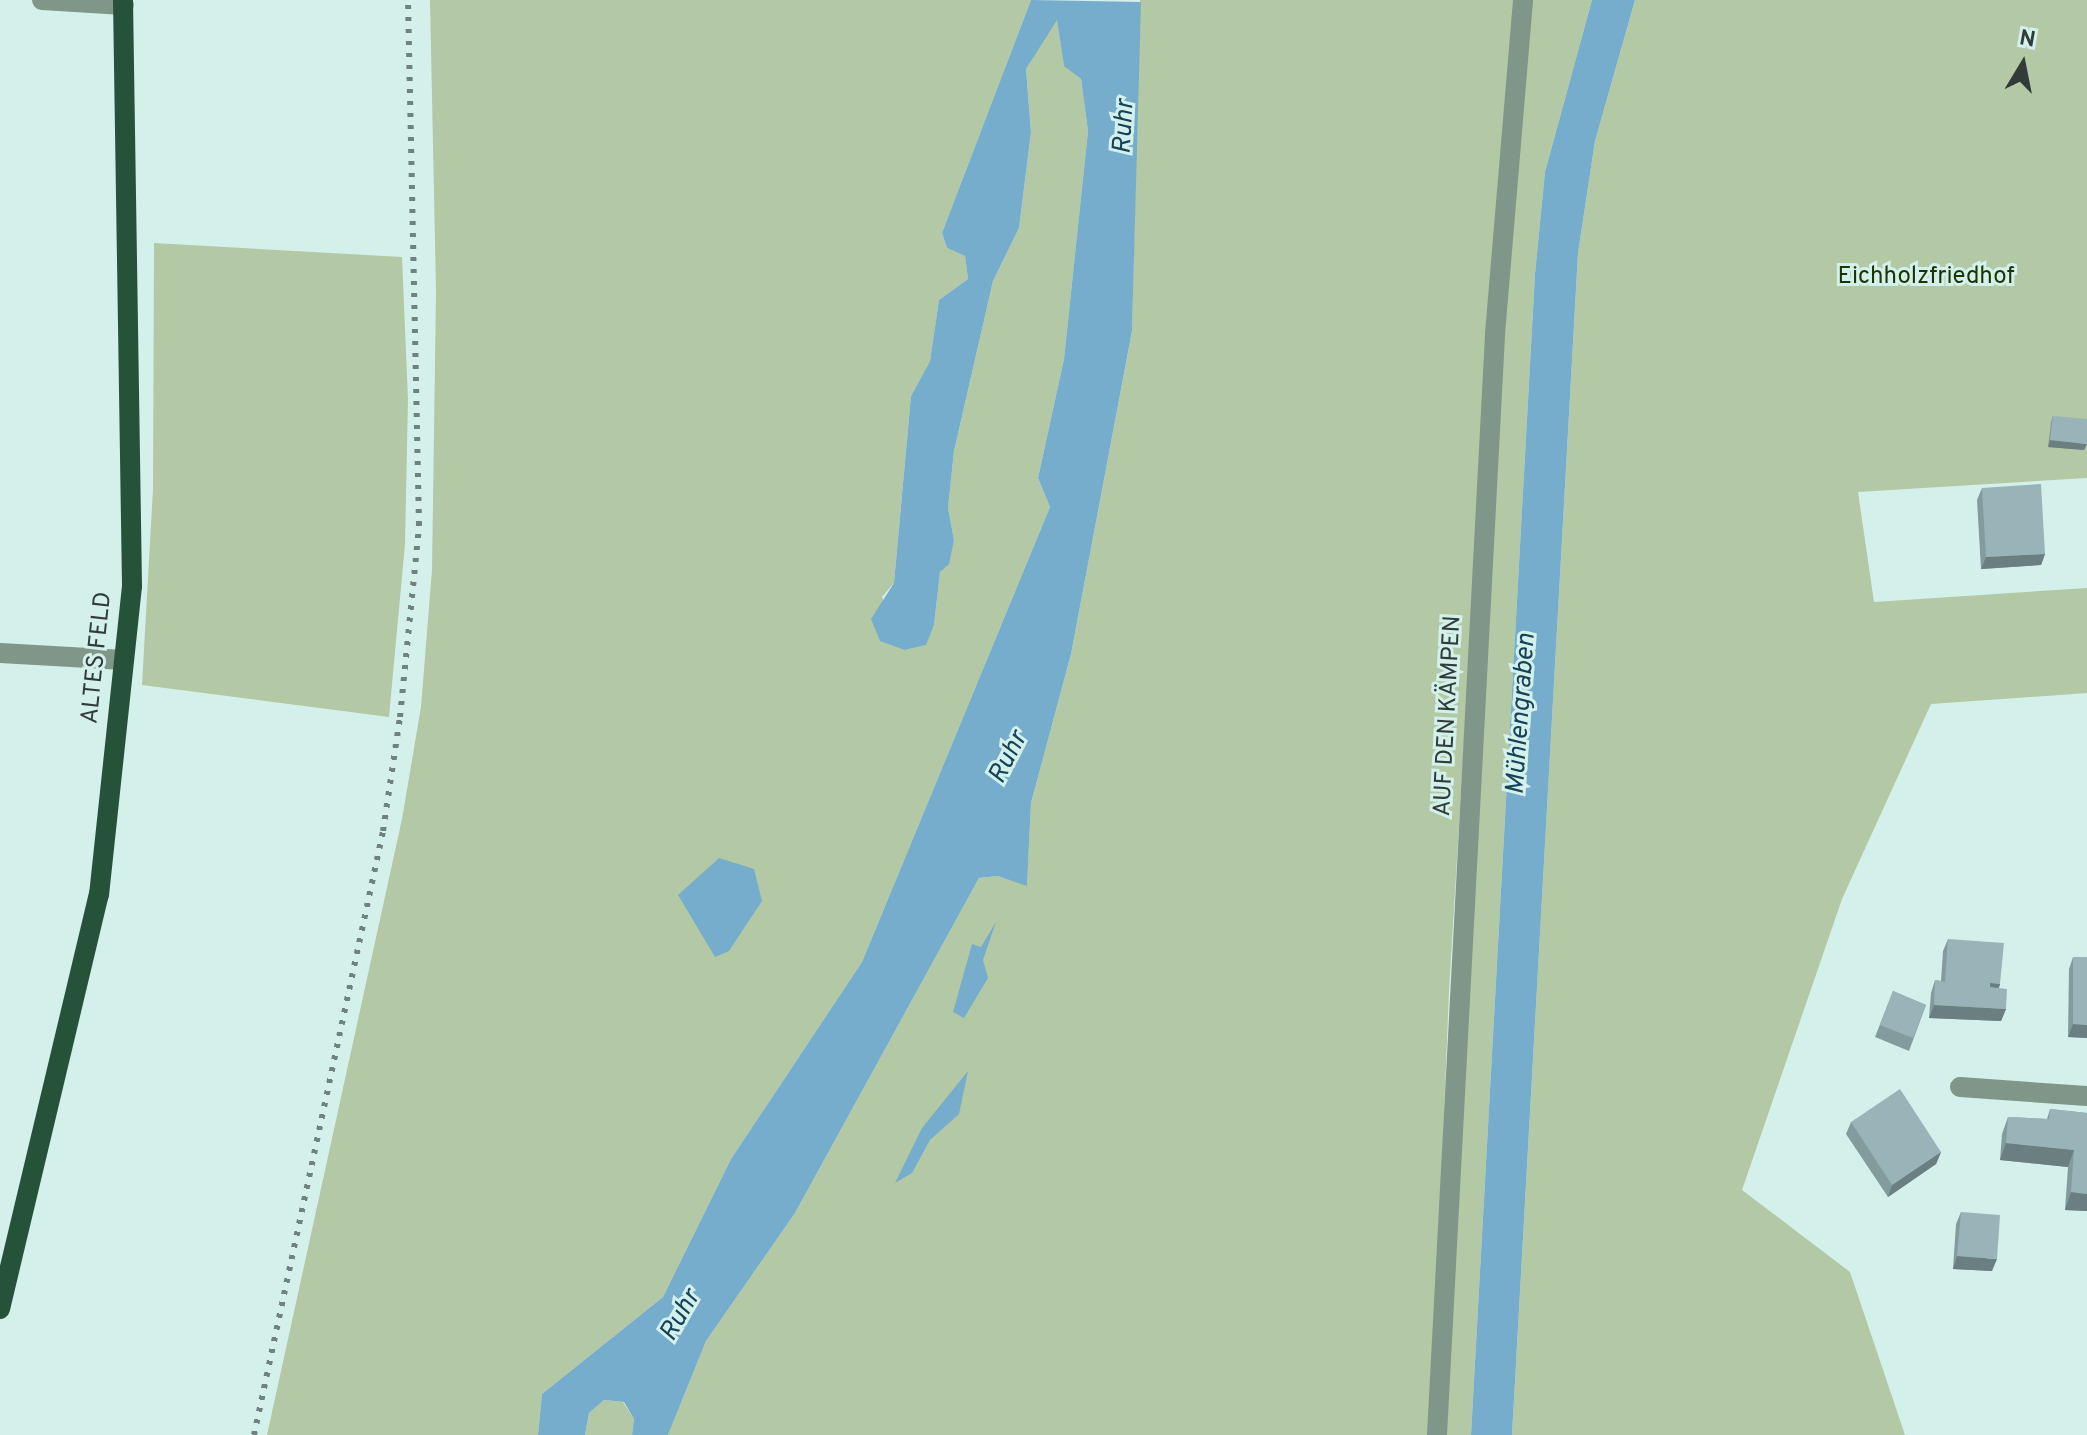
<!DOCTYPE html>
<meta charset="utf-8">
<style>
body{margin:0}
#map{position:relative;width:2087px;height:1435px;overflow:hidden;background:#d4f0eb;font-family:Overpass,sans-serif}
div>[style]{position:absolute}
.green>*{inset:0;background:#b3c8a5}
.water>*{inset:0;background:#76adcc}
.minor>*{height:20px;margin:-10px;padding:0 10px;transform-origin:10px;border-radius:10px;background:#7f9688}
.major>*{height:20px;margin:-10px;padding:0 10px;transform-origin:10px;border-radius:10px;background:#27523a}
.rail>*{height:6px;margin-top:-3px;transform-origin:0;background:repeating-linear-gradient(90deg,#70827f 0 4px,transparent 0 12px)}
.wall>*{inset:0;background:#849b9e}
.shaded-wall>*{inset:0;background:#6b7e81}
.building>*{inset:0;background:#99b4b8}
span{translate:-50% -50%;white-space:nowrap;text-align:center;line-height:1.15;-webkit-text-stroke:6px #d4f0eb;paint-order:stroke}
.park-label{font-size:24px;color:#1b3400}
.street-label{font-size:24px;color:#313c3a}
.water-label{font-size:26px;color:#154259;font-style:italic}
.north{position:absolute;left:1983px;top:24px;width:80px;height:80px;-webkit-text-stroke:6px #d4f0eb;paint-order:stroke;rotate:10deg;font-size:22px;font-weight:700;line-height:32px;text-align:center;color:#313c3a}
.north::after{content:'';display:block;margin:auto;width:28px;height:36px;background:#313c3a;clip-path:polygon(50% 0,100% 100%,50% 72%,0 100%)}
</style>
<div id="map">
<div class="green">
<div style="clip-path:polygon(430px 0,1031px 0,942px 233px,947px 248px,965px 256px,968px 279px,939px 300px,930px 361px,911px 396px,894px 583px,882px 597px,905px 650px,925px 645px,934px 625px,940px 572px,954px 540px,948px 508px,954px 451px,993px 281px,1019px 228px,1031px 132px,1026px 69px,1057px 18px,1064px 65px,1081px 79px,1088px 131px,1064px 359px,1038px 478px,1050px 507px,862px 962px,731px 1159px,663px 1297px,542px 1394px,538px 1435px,267px 1435px,402px 819px,421px 707px,432px 570px,436px 291px)"></div>
<div style="clip-path:polygon(1140px 0,1517px 0,1498px 181px,1449px 991px,1431px 1435px,668px 1435px,706px 1341px,795px 1213px,979px 878px,998px 876px,1027px 885px,1031px 803px,1071px 654px,1132px 331px)"></div>
<div style="clip-path:polygon(1530px 0,1592px 0,1545px 172px,1535px 274px,1471px 1435px,1446px 1435px,1508px 264px)"></div>
<div style="clip-path:polygon(1635px 0,2087px 0,2087px 478px,1858px 492px,1874px 602px,2087px 588px,2087px 693px,1931px 704px,1842px 899px,1742px 1190px,1850px 1272px,1905px 1435px,1512px 1435px,1578px 253px,1595px 141px)"></div>
<div style="clip-path:polygon(154px 243px,402px 257px,408px 400px,405px 544px,389px 717px,142px 685px,153px 489px)"></div>
<div style="clip-path:polygon(604px 1400px,623px 1402px,634px 1419px,632px 1435px,585px 1435px,589px 1413px)"></div>
</div>
<div class="water">
<div style="clip-path:polygon(1031px 0,1141px 2px,1132px 331px,1071px 654px,1031px 803px,1027px 886px,998px 876px,979px 878px,795px 1213px,706px 1341px,668px 1435px,632px 1435px,634px 1419px,624px 1402px,604px 1400px,589px 1413px,585px 1435px,538px 1435px,542px 1394px,663px 1297px,731px 1159px,862px 962px,1050px 507px,1038px 478px,1064px 359px,1088px 131px,1081px 79px,1064px 66px,1057px 20px,1026px 69px,1031px 132px,1019px 228px,993px 281px,954px 451px,948px 508px,954px 540px,949px 564px,940px 572px,934px 625px,926px 645px,905px 650px,880px 641px,871px 619px,894px 583px,911px 396px,930px 361px,939px 300px,968px 279px,965px 256px,947px 248px,942px 233px)"></div>
<div style="clip-path:polygon(1592px 0,1635px 0,1595px 141px,1578px 253px,1512px 1435px,1471px 1435px,1535px 274px,1545px 172px)"></div>
<div style="clip-path:polygon(719px 858px,754px 869px,762px 901px,729px 951px,715px 957px,678px 895px)"></div>
<div style="clip-path:polygon(996px 922px,983px 960px,988px 978px,964px 1018px,953px 1012px,972px 944px,981px 947px)"></div>
<div style="clip-path:polygon(968px 1071px,959px 1114px,930px 1140px,912px 1173px,895px 1183px,922px 1128px)"></div>
</div>
<div class="minor">
<div style="left:42px;top:0;width:82px;rotate:3.5deg"></div>
<div style="left:0;top:653px;width:124px;rotate:3.2deg"></div>
<div style="left:1960px;top:1087px;width:127px;rotate:4.1deg"></div>
<div style="left:1437px;top:1435px;width:1103px;rotate:-86.98deg"></div>
<div style="left:1495px;top:334px;width:335px;rotate:-85.2deg"></div>
</div>
<div class="major">
<div style="left:0;top:1309px;width:426px;rotate:-76.6deg"></div>
<div style="left:99px;top:895px;width:311px;rotate:-83.9deg"></div>
<div style="left:132px;top:586px;width:586px;rotate:-90.88deg"></div>
</div>
<div class="rail">
<div style="left:254px;top:1435px;width:618px;rotate:-77.94deg"></div>
<div style="left:383px;top:831px;width:115px;rotate:-81.5deg"></div>
<div style="left:400px;top:717px;width:193px;rotate:-84.3deg"></div>
<div style="left:419px;top:525px;width:525px;rotate:-91.2deg"></div>
</div>
<div class="wall">
<div style="clip-path:polygon(2053px 416px,2084px 450px,2048px 447px,2051px 422px)"></div>
<div style="clip-path:polygon(1982px 488px,2045px 554px,2041px 565px,1981px 569px,1977px 500px)"></div>
<div style="clip-path:polygon(1948px 939px,2000px 984px,1999px 988px,2006px 1009px,2001px 1021px,1929px 1018px,1931px 993px,1935px 980px,1941px 981px,1943px 951px)"></div>
<div style="clip-path:polygon(2073px 957px,2087px 1038px,2068px 1037px,2069px 969px)"></div>
<div style="clip-path:polygon(1893px 991px,1926px 1005px,1909px 1051px,1875px 1037px)"></div>
<div style="clip-path:polygon(2050px 1109px,2087px 1113px,2087px 1211px,2065px 1210px,2068px 1167px,2000px 1160px,2002px 1134px,2008px 1117px,2047px 1119px)"></div>
<div style="clip-path:polygon(1851px 1122px,1941px 1152px,1936px 1164px,1888px 1197px,1846px 1134px)"></div>
<div style="clip-path:polygon(1961px 1212px,1992px 1271px,1953px 1269px,1956px 1224px)"></div>
</div>
<div class="shaded-wall">
<div style="clip-path:polygon(2050px 440px,2087px 444px,2084px 450px,2048px 447px)"></div>
<div style="clip-path:polygon(2045px 554px,2041px 565px,1981px 569px,1986px 557px)"></div>
<div style="clip-path:polygon(1990px 983px,2000px 984px,1996px 996px,1986px 995px)"></div>
<div style="clip-path:polygon(1934px 1005px,2006px 1009px,2001px 1021px,1929px 1018px)"></div>
<div style="clip-path:polygon(2073px 1024px,2087px 1025px,2087px 1038px,2068px 1037px)"></div>
<div style="clip-path:polygon(2006px 1143px,2074px 1150px,2068px 1167px,2000px 1160px)"></div>
<div style="clip-path:polygon(1941px 1152px,1936px 1164px,1888px 1197px,1892px 1185px)"></div>
<div style="clip-path:polygon(2071px 1192px,2087px 1194px,2087px 1211px,2065px 1210px)"></div>
<div style="clip-path:polygon(1957px 1256px,1997px 1259px,1992px 1271px,1953px 1269px)"></div>
</div>
<div class="building">
<div style="clip-path:polygon(2053px 416px,2087px 419px,2087px 444px,2050px 440px)"></div>
<div style="clip-path:polygon(2041px 484px,2045px 554px,1986px 557px,1982px 488px)"></div>
<div style="clip-path:polygon(1948px 939px,2004px 943px,2000px 984px,1990px 983px,1990px 987px,2007px 989px,2006px 1009px,1934px 1005px,1935px 980px,1945px 982px)"></div>
<div style="clip-path:polygon(2073px 957px,2087px 957px,2087px 1025px,2073px 1024px)"></div>
<div style="clip-path:polygon(1893px 991px,1926px 1005px,1913px 1038px,1880px 1025px)"></div>
<div style="clip-path:polygon(1900px 1089px,1941px 1152px,1892px 1185px,1851px 1122px)"></div>
<div style="clip-path:polygon(2050px 1109px,2087px 1113px,2087px 1194px,2071px 1192px,2074px 1150px,2006px 1143px,2008px 1117px,2049px 1119px)"></div>
<div style="clip-path:polygon(1961px 1212px,2000px 1215px,1997px 1259px,1957px 1256px)"></div>
</div>
<div class="park-label">
<span style="left:1926px;top:278px">Eichholzfriedhof</span>
</div>
<div class="street-label">
<span style="left:98px;top:658px;rotate:-84deg">ALTES FELD</span>
<span style="left:1449px;top:716px;rotate:-87deg">AUF DEN KÄMPEN</span>
</div>
<div class="water-label">
<span style="left:1125px;top:127px;rotate:-87deg">Ruhr</span>
<span style="left:1522px;top:714px;rotate:-86deg">Mühlengraben</span>
<span style="left:1009px;top:758px;rotate:-63deg">Ruhr</span>
<span style="left:681px;top:1316px;rotate:-60deg">Ruhr</span>
</div>
<div class="north">N</div>
</div>
